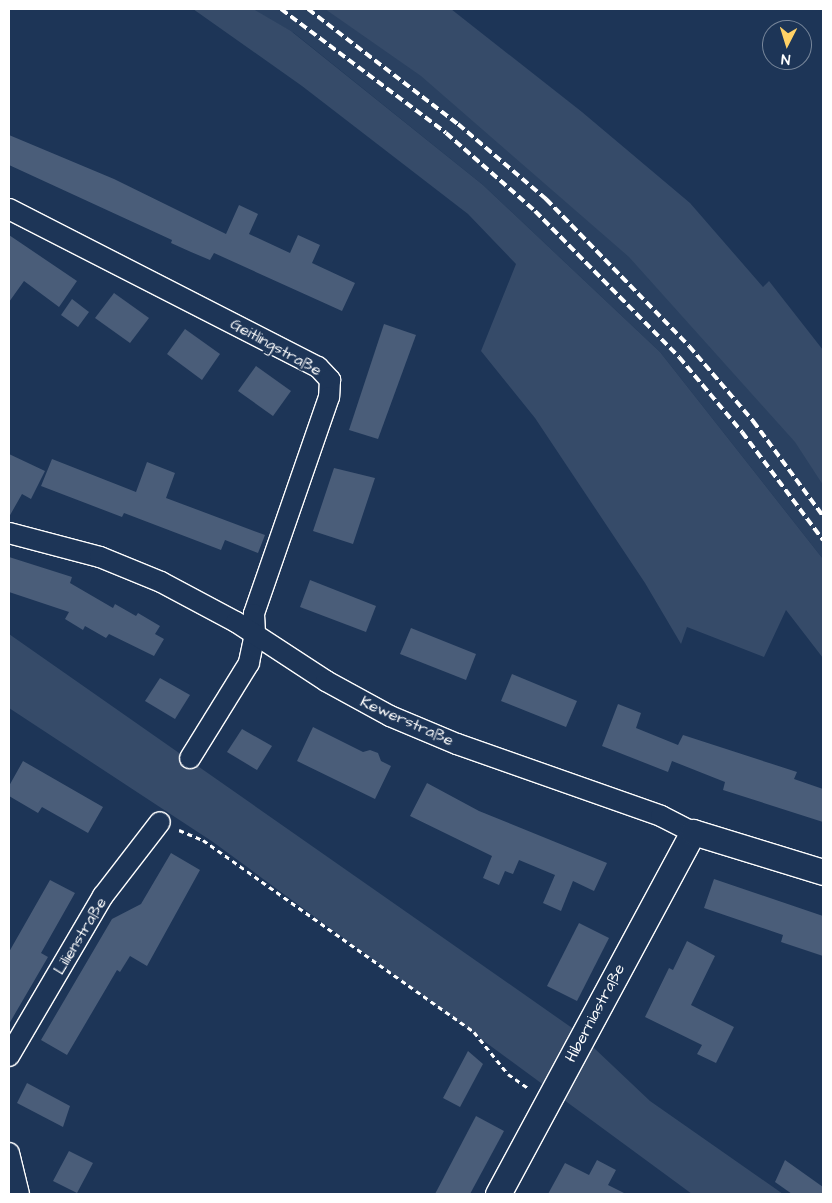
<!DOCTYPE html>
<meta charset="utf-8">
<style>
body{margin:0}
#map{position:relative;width:832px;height:1203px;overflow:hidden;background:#1d3557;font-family:"Architects Daughter",sans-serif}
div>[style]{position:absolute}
.built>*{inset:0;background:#2a4161}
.green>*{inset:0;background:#364b69}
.building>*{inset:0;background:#4a5d79}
.path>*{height:3px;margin-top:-1.5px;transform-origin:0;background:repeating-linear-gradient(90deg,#fff 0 5px,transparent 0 9px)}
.roads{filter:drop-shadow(1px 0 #fff) drop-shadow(-1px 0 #fff) drop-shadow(0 1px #fff) drop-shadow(0 -1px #fff)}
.minor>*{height:20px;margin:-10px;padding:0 10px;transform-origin:10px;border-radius:10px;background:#1d3557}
.tertiary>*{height:25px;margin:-12.5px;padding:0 12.5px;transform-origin:12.5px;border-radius:12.5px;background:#1d3557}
.rail>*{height:4px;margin-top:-2px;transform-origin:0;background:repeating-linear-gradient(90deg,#fff 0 8px,transparent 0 12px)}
span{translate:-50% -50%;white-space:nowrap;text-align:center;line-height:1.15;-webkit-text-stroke:4px #1d3557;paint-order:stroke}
.street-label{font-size:16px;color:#fff}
.frame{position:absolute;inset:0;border:10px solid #fff;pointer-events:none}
.north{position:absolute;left:762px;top:20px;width:50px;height:50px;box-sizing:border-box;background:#1d3557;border:1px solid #77869a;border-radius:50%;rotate:185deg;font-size:14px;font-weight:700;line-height:20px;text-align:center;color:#fff}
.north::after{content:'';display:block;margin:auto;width:18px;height:22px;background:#ffd166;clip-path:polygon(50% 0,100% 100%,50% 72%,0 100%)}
</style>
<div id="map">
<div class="built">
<div style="clip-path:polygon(252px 9px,393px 9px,823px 413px,823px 559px,660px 352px,483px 185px,294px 33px)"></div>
</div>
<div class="green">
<div style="clip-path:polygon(193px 9px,253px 9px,291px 31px,483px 185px,660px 352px,823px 559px,823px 658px,786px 610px,764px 657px,687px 627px,681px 644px,645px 583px,535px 418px,481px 351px,516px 264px,468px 214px,302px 86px)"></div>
<div style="clip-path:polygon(325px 9px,451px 9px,582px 112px,690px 203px,763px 287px,769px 281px,823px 350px,823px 485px,795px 442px,629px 257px,421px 76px)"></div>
<div style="clip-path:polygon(9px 634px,575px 1030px,650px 1101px,783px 1194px,692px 1194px,213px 842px,9px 708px)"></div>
</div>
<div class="building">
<div style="clip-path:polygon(9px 135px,114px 179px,226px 234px,239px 205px,258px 214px,249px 234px,290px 253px,298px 235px,320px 245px,312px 263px,355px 283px,342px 311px,214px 253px,210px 260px,191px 252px,171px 243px,172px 240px,9px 165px)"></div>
<div style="clip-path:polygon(9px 235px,77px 281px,59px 307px,24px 281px,9px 302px)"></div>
<div style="clip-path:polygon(114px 293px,149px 318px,130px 343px,95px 318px)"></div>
<div style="clip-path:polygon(72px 299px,89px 312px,78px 327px,61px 315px)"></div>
<div style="clip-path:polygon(384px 324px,416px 335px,378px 439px,349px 430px)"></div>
<div style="clip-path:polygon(185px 329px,220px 354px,202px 380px,167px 354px)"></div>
<div style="clip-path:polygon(256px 366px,291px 391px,273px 416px,238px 391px)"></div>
<div style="clip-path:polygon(9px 454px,45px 471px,31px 499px,22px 494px,9px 517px)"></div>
<div style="clip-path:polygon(52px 459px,136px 492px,147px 462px,175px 473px,166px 498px,265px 535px,258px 553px,225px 540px,221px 550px,124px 513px,122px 517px,41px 486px)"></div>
<div style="clip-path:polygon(334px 468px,375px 478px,353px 544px,313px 531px)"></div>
<div style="clip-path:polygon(9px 557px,72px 577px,70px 583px,113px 608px,115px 604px,136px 616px,138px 613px,160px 626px,155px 634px,164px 639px,154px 656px,109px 634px,106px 638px,85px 626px,83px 630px,65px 619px,69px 612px,9px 592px)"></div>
<div style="clip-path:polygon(310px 580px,376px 606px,366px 632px,300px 607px)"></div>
<div style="clip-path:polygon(411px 628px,476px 654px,466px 680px,400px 654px)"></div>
<div style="clip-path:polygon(512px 674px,577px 701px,566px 727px,501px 701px)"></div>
<div style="clip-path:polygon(160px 678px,190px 695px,175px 719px,145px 701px)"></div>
<div style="clip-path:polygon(618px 704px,641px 713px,636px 728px,678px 745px,683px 735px,797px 772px,794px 779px,823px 789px,823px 822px,723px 790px,725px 782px,672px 761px,668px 772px,602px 746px)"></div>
<div style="clip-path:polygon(313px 727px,363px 752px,370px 750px,378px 753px,381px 761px,391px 766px,375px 799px,297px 761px)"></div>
<div style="clip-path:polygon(242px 729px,272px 746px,257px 770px,227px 752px)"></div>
<div style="clip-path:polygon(23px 761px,103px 807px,88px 833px,42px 807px,38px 813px,9px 796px,9px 786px)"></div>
<div style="clip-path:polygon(427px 783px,479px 811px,607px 863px,594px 891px,573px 881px,561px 911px,543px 903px,555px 875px,519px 860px,513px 874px,505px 871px,499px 885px,483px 878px,492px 856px,410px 816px)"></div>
<div style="clip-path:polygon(171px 853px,200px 870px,147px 966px,130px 956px,120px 972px,117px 970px,67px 1055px,41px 1040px,112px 919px,141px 904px)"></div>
<div style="clip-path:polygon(714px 879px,823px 916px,823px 956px,781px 942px,783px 935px,704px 908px)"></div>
<div style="clip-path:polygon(50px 880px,75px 893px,41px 953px,48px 957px,9px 1024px,9px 952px)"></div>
<div style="clip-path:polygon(579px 923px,609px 938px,577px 1001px,547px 986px)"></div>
<div style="clip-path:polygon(687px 941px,715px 956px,691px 1005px,734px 1027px,716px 1063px,697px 1054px,702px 1045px,645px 1017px,669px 968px,673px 970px)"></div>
<div style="clip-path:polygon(468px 1051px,483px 1064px,460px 1107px,443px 1098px)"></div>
<div style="clip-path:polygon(27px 1083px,70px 1106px,63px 1127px,17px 1103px)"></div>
<div style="clip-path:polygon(476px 1116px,504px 1131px,470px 1194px,435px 1194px)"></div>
<div style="clip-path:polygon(69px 1151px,93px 1163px,77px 1193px,53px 1181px)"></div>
<div style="clip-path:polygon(597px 1160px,616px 1170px,608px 1185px,626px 1194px,548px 1194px,565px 1163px,589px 1175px)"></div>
<div style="clip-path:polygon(785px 1160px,823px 1187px,823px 1194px,792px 1194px,775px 1182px)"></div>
</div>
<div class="path">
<div style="left:179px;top:830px;width:26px;rotate:23deg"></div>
<div style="left:203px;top:840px;width:332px;rotate:35.3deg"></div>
<div style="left:474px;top:1032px;width:54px;rotate:51deg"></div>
<div style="left:508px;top:1074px;width:24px;rotate:35deg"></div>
</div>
<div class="roads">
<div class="minor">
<div style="left:9px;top:209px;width:347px;rotate:27.1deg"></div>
<div style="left:318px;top:367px;width:18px;rotate:47deg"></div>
<div style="left:330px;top:380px;width:17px;rotate:93deg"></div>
<div style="left:329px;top:397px;width:230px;rotate:109.1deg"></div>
<div style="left:254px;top:614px;width:20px;rotate:87deg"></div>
<div style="left:255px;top:634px;width:30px;rotate:102deg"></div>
<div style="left:249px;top:663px;width:112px;rotate:121.8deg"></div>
<div style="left:9px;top:533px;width:94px;rotate:14.8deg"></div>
<div style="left:100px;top:557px;width:66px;rotate:22.3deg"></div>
<div style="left:161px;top:582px;width:85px;rotate:28.1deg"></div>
<div style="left:236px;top:622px;width:108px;rotate:33.2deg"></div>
<div style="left:326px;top:681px;width:73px;rotate:28.7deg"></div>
<div style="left:390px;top:716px;width:73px;rotate:22.7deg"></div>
<div style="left:457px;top:744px;width:216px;rotate:19.4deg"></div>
<div style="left:661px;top:816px;width:36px;rotate:27deg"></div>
<div style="left:9px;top:1056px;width:186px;rotate:-59.6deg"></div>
<div style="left:103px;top:896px;width:93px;rotate:-52.4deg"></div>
<div style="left:9px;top:1153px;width:42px;rotate:76.3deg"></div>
</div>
<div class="tertiary">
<div style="left:498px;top:1194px;width:411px;rotate:-61.7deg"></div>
<div style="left:693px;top:832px;width:136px;rotate:17.1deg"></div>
</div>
</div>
<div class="rail">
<div style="left:281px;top:9px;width:206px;rotate:36.9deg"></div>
<div style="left:446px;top:133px;width:118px;rotate:41.2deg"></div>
<div style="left:535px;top:211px;width:205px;rotate:45.4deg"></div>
<div style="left:679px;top:357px;width:98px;rotate:50deg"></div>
<div style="left:742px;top:432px;width:135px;rotate:53.1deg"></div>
<div style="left:308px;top:9px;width:189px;rotate:37.5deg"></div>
<div style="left:458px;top:124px;width:116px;rotate:40.4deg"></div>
<div style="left:546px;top:199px;width:205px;rotate:45.8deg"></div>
<div style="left:689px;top:346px;width:99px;rotate:49.5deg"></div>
<div style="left:753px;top:421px;width:118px;rotate:53.6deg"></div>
</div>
<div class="street-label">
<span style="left:276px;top:347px;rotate:29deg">Geitlingstraße</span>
<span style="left:407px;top:721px;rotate:24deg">Kewerstraße</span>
<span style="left:80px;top:936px;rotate:-59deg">Lilienstraße</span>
<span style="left:595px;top:1013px;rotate:-62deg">Hiberniastraße</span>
</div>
<div class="frame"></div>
<div class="north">N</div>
</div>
